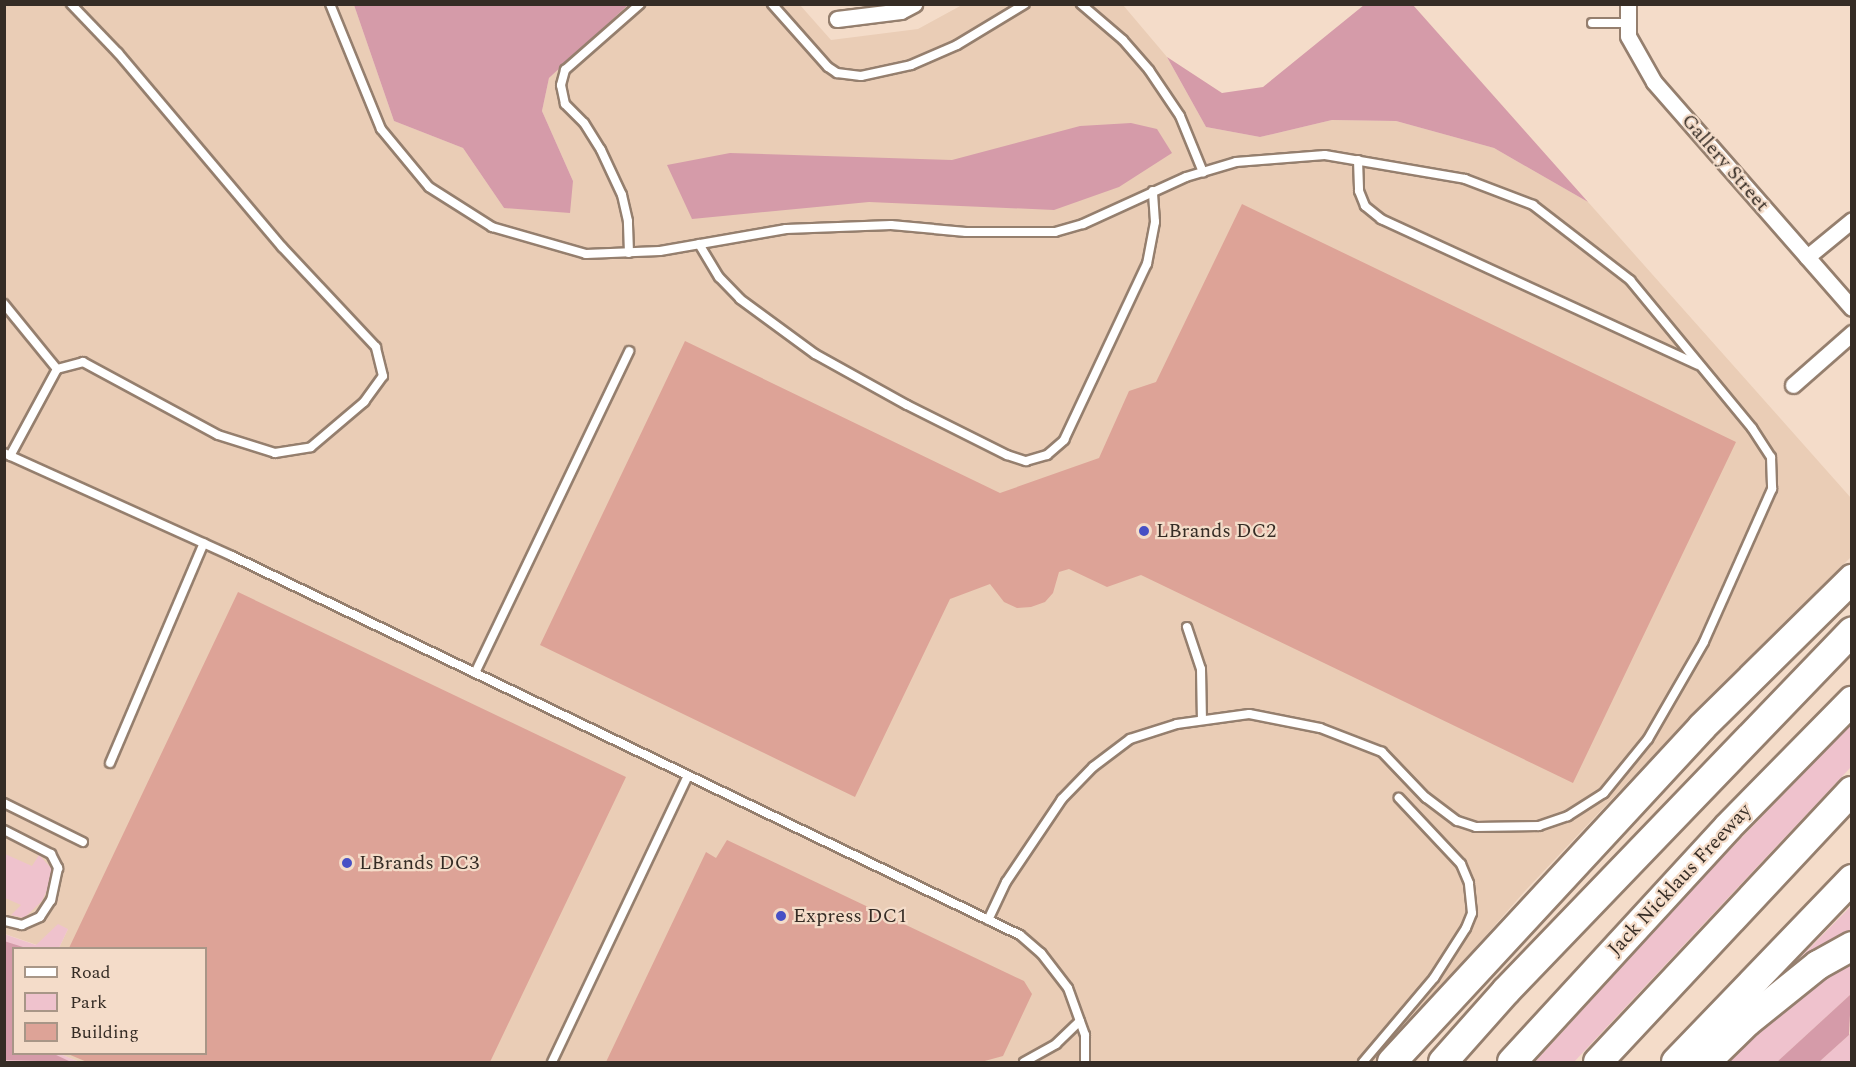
<!DOCTYPE html>
<style>
body{margin:0}
#map{position:relative;width:1856px;height:1067px;overflow:hidden;background:#f4dcc9;font-family:Spectral,serif}
div>[style]{position:absolute}
.built>*{inset:0;background:#eacdb6}
.green>*{inset:0;background:#efc2cd}
.forest>*{inset:0;background:#d59ba9}
.building>*{inset:0;background:#dda397}
.roads{filter:drop-shadow(2px 0 #957f6e) drop-shadow(-2px 0 #957f6e) drop-shadow(0 2px #957f6e) drop-shadow(0 -2px #957f6e)}
.lane>*{height:8px;margin:-4px;padding:0 4px;transform-origin:4px;border-radius:4px;background:#fff}
.street>*{height:15px;margin:-7.5px;padding:0 7.5px;transform-origin:7.5px;border-radius:7.5px;background:#fff}
.highway>*{height:28px;margin:-14px;padding:0 14px;transform-origin:14px;border-radius:14px;background:#fff}
.dots>*{width:16px;height:16px;translate:-50% -50%;box-sizing:border-box;border:3px solid #f4dcc9;border-radius:50%}
span{translate:-50% -50%;white-space:nowrap;text-align:center;line-height:1.15;-webkit-text-stroke:4.5px #f4dcc9;paint-order:stroke}
.street-label{font-size:20px;color:#352c25}
.poi-label{font-size:20px;color:#352c25}
.left{translate:0 -50%;text-align:left}
.frame{position:absolute;inset:0;border:6px solid #352c25;pointer-events:none}
.legend{position:absolute;left:12px;top:947px;width:195px;height:108px;box-sizing:border-box;background:#f4dcc9;border:2px solid #a89687;margin:0;padding:8px 10px;list-style:none;font-size:18px;color:#352c25}
.legend li{display:flex;align-items:center;gap:12px;height:30px}
.legend b{width:30px;border:2px solid #a89687}
</style>
<div id="map">
<div class="built">
<div style="clip-path:polygon(4px 5px,354px 5px,394px 121px,463px 148px,504px 208px,573px 181px,542px 111px,549px 78px,628px 5px,800px 5px,831px 40px,918px 29px,962px 5px,1123px 5px,1167px 57px,1206px 127px,1260px 137px,1332px 120px,1396px 121px,1494px 148px,1588px 202px,1851px 498px,1851px 557px,1696px 710px,1525px 891px,1375px 1062px,80px 1062px,60px 1054px,206px 1054px,206px 948px,59px 948px,68px 929px,37px 945px,5px 934px)"></div>
</div>
<div class="green">
<div style="clip-path:polygon(1851px 724px,1851px 767px,1574px 1062px,1535px 1062px,1700px 881px)"></div>
<div style="clip-path:polygon(5px 854px,32px 866px,39px 855px,52px 869px,53px 877px,42px 901px,24px 918px,11px 915px,21px 905px,5px 898px)"></div>
<div style="clip-path:polygon(1851px 906px,1851px 931px,1800px 967px,1796px 962px)"></div>
<div style="clip-path:polygon(58px 924px,68px 929px,59px 948px,14px 948px,14px 1054px,60px 1054px,80px 1062px,5px 1062px,4px 934px,36px 945px)"></div>
<div style="clip-path:polygon(1851px 953px,1851px 994px,1777px 1062px,1724px 1062px)"></div>
<div style="clip-path:polygon(1851px 1032px,1851px 1062px,1819px 1062px,1849px 1035px)"></div>
</div>
<div class="forest">
<div style="clip-path:polygon(354px 5px,628px 5px,549px 78px,542px 111px,573px 181px,570px 213px,504px 208px,463px 148px,394px 121px)"></div>
<div style="clip-path:polygon(1364px 5px,1413px 5px,1588px 202px,1494px 148px,1396px 121px,1332px 120px,1260px 137px,1206px 127px,1167px 57px,1222px 93px,1263px 87px)"></div>
<div style="clip-path:polygon(1131px 123px,1157px 129px,1172px 153px,1119px 187px,1054px 210px,869px 202px,692px 219px,667px 165px,730px 153px,952px 160px,1080px 126px)"></div>
<div style="clip-path:polygon(4px 941px,26px 948px,14px 948px,14px 1054px,54px 1054px,71px 1062px,5px 1060px)"></div>
<div style="clip-path:polygon(1851px 994px,1849px 1035px,1819px 1062px,1777px 1062px)"></div>
</div>
<div class="building">
<div style="clip-path:polygon(1242px 204px,1736px 442px,1573px 783px,1141px 575px,1107px 587px,1069px 569px,1059px 572px,1053px 593px,1045px 602px,1031px 607px,1017px 608px,1004px 602px,990px 584px,950px 599px,855px 797px,540px 645px,685px 341px,1000px 493px,1099px 458px,1129px 391px,1156px 382px)"></div>
<div style="clip-path:polygon(238px 592px,626px 777px,490px 1062px,87px 1062px,68px 1054px,206px 1054px,206px 948px,69px 948px)"></div>
<div style="clip-path:polygon(727px 840px,1024px 981px,1032px 994px,1003px 1056px,981px 1062px,606px 1062px,706px 852px,716px 858px)"></div>
</div>
<div class="roads">
<div class="lane">
<div style="left:330px;top:4px;width:135px;rotate:67.8deg"></div>
<div style="left:381px;top:129px;width:75px;rotate:50.4deg"></div>
<div style="left:429px;top:187px;width:75px;rotate:32.4deg"></div>
<div style="left:492px;top:227px;width:98px;rotate:16deg"></div>
<div style="left:586px;top:254px;width:74px;rotate:-2.3deg"></div>
<div style="left:660px;top:251px;width:128px;rotate:-9.9deg"></div>
<div style="left:786px;top:229px;width:105px;rotate:-2.2deg"></div>
<div style="left:891px;top:225px;width:75px;rotate:5.3deg"></div>
<div style="left:966px;top:232px;width:89px"></div>
<div style="left:1055px;top:232px;width:29px;rotate:-16deg"></div>
<div style="left:1083px;top:224px;width:113px;rotate:-24.5deg"></div>
<div style="left:1186px;top:177px;width:52px;rotate:-16.7deg"></div>
<div style="left:1236px;top:162px;width:89px;rotate:-4.5deg"></div>
<div style="left:1325px;top:155px;width:142px;rotate:9.7deg"></div>
<div style="left:1465px;top:179px;width:73px;rotate:20.9deg"></div>
<div style="left:1533px;top:205px;width:123px;rotate:37.7deg"></div>
<div style="left:1630px;top:280px;width:192px;rotate:50.5deg"></div>
<div style="left:1752px;top:428px;width:35px;rotate:57deg"></div>
<div style="left:1771px;top:457px;width:32px;rotate:88deg"></div>
<div style="left:1772px;top:489px;width:167px;rotate:114deg"></div>
<div style="left:1704px;top:642px;width:112px;rotate:120deg"></div>
<div style="left:1648px;top:739px;width:70px;rotate:129.2deg"></div>
<div style="left:1604px;top:793px;width:43px;rotate:147.4deg"></div>
<div style="left:1568px;top:816px;width:31px;rotate:161deg"></div>
<div style="left:1539px;top:826px;width:63px;rotate:179.1deg"></div>
<div style="left:1476px;top:827px;width:20px;rotate:-162deg"></div>
<div style="left:1457px;top:821px;width:39px;rotate:-143deg"></div>
<div style="left:1426px;top:798px;width:64px;rotate:-133.7deg"></div>
<div style="left:1382px;top:752px;width:66px;rotate:-158.8deg"></div>
<div style="left:1320px;top:728px;width:72px;rotate:-168.8deg"></div>
<div style="left:1249px;top:714px;width:73px;rotate:172.1deg"></div>
<div style="left:1177px;top:724px;width:49px;rotate:162.3deg"></div>
<div style="left:1130px;top:739px;width:46px;rotate:142.9deg"></div>
<div style="left:1093px;top:767px;width:45px;rotate:134.1deg"></div>
<div style="left:1062px;top:799px;width:100px;rotate:124deg"></div>
<div style="left:1006px;top:882px;width:42px;rotate:115.3deg"></div>
<div style="left:772px;top:4px;width:84px;rotate:48.4deg"></div>
<div style="left:828px;top:67px;width:11px;rotate:34deg"></div>
<div style="left:837px;top:73px;width:24px;rotate:7deg"></div>
<div style="left:861px;top:76px;width:51px;rotate:-12.4deg"></div>
<div style="left:911px;top:65px;width:50px;rotate:-23.5deg"></div>
<div style="left:957px;top:45px;width:79px;rotate:-31.1deg"></div>
<div style="left:1081px;top:4px;width:55px;rotate:40.6deg"></div>
<div style="left:1123px;top:40px;width:40px;rotate:49deg"></div>
<div style="left:1149px;top:70px;width:55px;rotate:56deg"></div>
<div style="left:1180px;top:116px;width:61px;rotate:67.7deg"></div>
<div style="left:1592px;top:23px;width:36px"></div>
<div style="left:1358px;top:160px;width:31px;rotate:88deg"></div>
<div style="left:1359px;top:191px;width:16px;rotate:68deg"></div>
<div style="left:1365px;top:206px;width:21px;rotate:39deg"></div>
<div style="left:1381px;top:219px;width:349px;rotate:24.7deg"></div>
<div style="left:699px;top:244px;width:39px;rotate:59deg"></div>
<div style="left:719px;top:277px;width:30px;rotate:46deg"></div>
<div style="left:740px;top:299px;width:93px;rotate:36.3deg"></div>
<div style="left:815px;top:354px;width:105px;rotate:29deg"></div>
<div style="left:907px;top:405px;width:112px;rotate:26.6deg"></div>
<div style="left:1007px;top:455px;width:20px;rotate:18deg"></div>
<div style="left:1026px;top:461px;width:22px;rotate:-16deg"></div>
<div style="left:1047px;top:455px;width:23px;rotate:-41deg"></div>
<div style="left:1064px;top:440px;width:195px;rotate:-64.8deg"></div>
<div style="left:1147px;top:264px;width:43px;rotate:-79.2deg"></div>
<div style="left:1155px;top:222px;width:31px;rotate:-94deg"></div>
<div style="left:629px;top:253px;width:32px;rotate:-92deg"></div>
<div style="left:628px;top:221px;width:27px;rotate:-103deg"></div>
<div style="left:622px;top:195px;width:50px;rotate:-115deg"></div>
<div style="left:601px;top:150px;width:32px;rotate:-122deg"></div>
<div style="left:584px;top:123px;width:27px;rotate:-135deg"></div>
<div style="left:565px;top:104px;width:19px;rotate:-102deg"></div>
<div style="left:561px;top:85px;width:16px;rotate:-75deg"></div>
<div style="left:565px;top:70px;width:100px;rotate:-41.3deg"></div>
<div style="left:4px;top:304px;width:84px;rotate:50.8deg"></div>
<div style="left:4px;top:453px;width:250px;rotate:24.3deg"></div>
<div style="left:232px;top:556px;width:874px;rotate:25.69deg"></div>
<div style="left:1020px;top:935px;width:28px;rotate:41deg"></div>
<div style="left:1041px;top:953px;width:44px;rotate:52.4deg"></div>
<div style="left:1068px;top:988px;width:50px;rotate:70.1deg"></div>
<div style="left:1085px;top:1035px;width:27px;rotate:90deg"></div>
<div style="left:10px;top:456px;width:99px;rotate:-61.6deg"></div>
<div style="left:57px;top:369px;width:27px;rotate:-15deg"></div>
<div style="left:83px;top:362px;width:153px;rotate:28.4deg"></div>
<div style="left:218px;top:435px;width:60px;rotate:17.5deg"></div>
<div style="left:275px;top:453px;width:36px;rotate:-9deg"></div>
<div style="left:311px;top:447px;width:70px;rotate:-40.3deg"></div>
<div style="left:364px;top:402px;width:32px;rotate:-54deg"></div>
<div style="left:383px;top:376px;width:30px;rotate:-104deg"></div>
<div style="left:376px;top:347px;width:137px;rotate:-133.2deg"></div>
<div style="left:282px;top:247px;width:254px;rotate:-130.2deg"></div>
<div style="left:118px;top:53px;width:68px;rotate:-133.8deg"></div>
<div style="left:1187px;top:627px;width:44px;rotate:71.6deg"></div>
<div style="left:1201px;top:669px;width:51px;rotate:88.9deg"></div>
<div style="left:475px;top:673px;width:357px;rotate:-64.4deg"></div>
<div style="left:110px;top:763px;width:239px;rotate:-66.9deg"></div>
<div style="left:4px;top:803px;width:88px;rotate:26.3deg"></div>
<div style="left:4px;top:830px;width:53px;rotate:27.1deg"></div>
<div style="left:51px;top:854px;width:16px;rotate:63deg"></div>
<div style="left:58px;top:868px;width:33px;rotate:102deg"></div>
<div style="left:51px;top:900px;width:20px;rotate:123deg"></div>
<div style="left:40px;top:917px;width:20px;rotate:156deg"></div>
<div style="left:22px;top:925px;width:18px;rotate:-167deg"></div>
<div style="left:552px;top:1062px;width:317px;rotate:-64.6deg"></div>
<div style="left:1024px;top:1062px;width:37px;rotate:-29deg"></div>
<div style="left:1056px;top:1044px;width:33px;rotate:-44deg"></div>
<div style="left:1363px;top:1062px;width:110px;rotate:-49.8deg"></div>
<div style="left:1434px;top:978px;width:59px;rotate:-57.4deg"></div>
<div style="left:1466px;top:928px;width:16px;rotate:-68deg"></div>
<div style="left:1472px;top:913px;width:30px;rotate:-96deg"></div>
<div style="left:1469px;top:883px;width:21px;rotate:-113deg"></div>
<div style="left:1461px;top:864px;width:91px;rotate:-133.2deg"></div>
</div>
<div class="street">
<div style="left:1628px;top:4px;width:32px;rotate:90deg"></div>
<div style="left:1628px;top:36px;width:53px;rotate:60.5deg"></div>
<div style="left:1654px;top:82px;width:300px;rotate:48.8deg"></div>
<div style="left:837px;top:19px;width:64px;rotate:-7.1deg"></div>
<div style="left:901px;top:11px;width:15px;rotate:-28deg"></div>
<div style="left:1807px;top:257px;width:58px;rotate:-39.4deg"></div>
<div style="left:1793px;top:385px;width:79px;rotate:-41.4deg"></div>
</div>
<div class="highway">
<div style="left:1392px;top:1062px;width:456px;rotate:-47.2deg"></div>
<div style="left:1702px;top:727px;width:211px;rotate:-44.6deg"></div>
<div style="left:1443px;top:1062px;width:95px;rotate:-48.4deg"></div>
<div style="left:1506px;top:991px;width:499px;rotate:-46.1deg"></div>
<div style="left:1512px;top:1062px;width:319px;rotate:-47.4deg"></div>
<div style="left:1728px;top:827px;width:177px;rotate:-45.5deg"></div>
<div style="left:1598px;top:1062px;width:371px;rotate:-46.9deg"></div>
<div style="left:1676px;top:1062px;width:254px;rotate:-46.1deg"></div>
<div style="left:1706px;top:1062px;width:57px;rotate:-44.3deg"></div>
<div style="left:1747px;top:1022px;width:91px;rotate:-38.8deg"></div>
<div style="left:1818px;top:965px;width:39px;rotate:-29deg"></div>
</div>
</div>
<div class="dots">
<div style="left:1144px;top:531px;background:#4750c5"></div>
<div style="left:347px;top:863px;background:#4750c5"></div>
<div style="left:781px;top:916px;background:#4750c5"></div>
</div>
<div class="street-label">
<span style="left:1725px;top:163px;rotate:49deg">Gallery Street</span>
<span style="left:1680px;top:880px;rotate:-47deg">Jack Nicklaus Freeway</span>
</div>
<div class="poi-label">
<span class="left" style="left:1156px;top:531px">LBrands DC2</span>
<span class="left" style="left:359px;top:863px">LBrands DC3</span>
<span class="left" style="left:793px;top:916px">Express DC1</span>
</div>
<div class="frame"></div>
<ul class="legend">
<li><b style="height:8px;background:#fff"></b>Road</li>
<li><b style="height:16px;background:#efc2cd"></b>Park</li>
<li><b style="height:16px;background:#dda397"></b>Building</li>
</ul>
</div>
